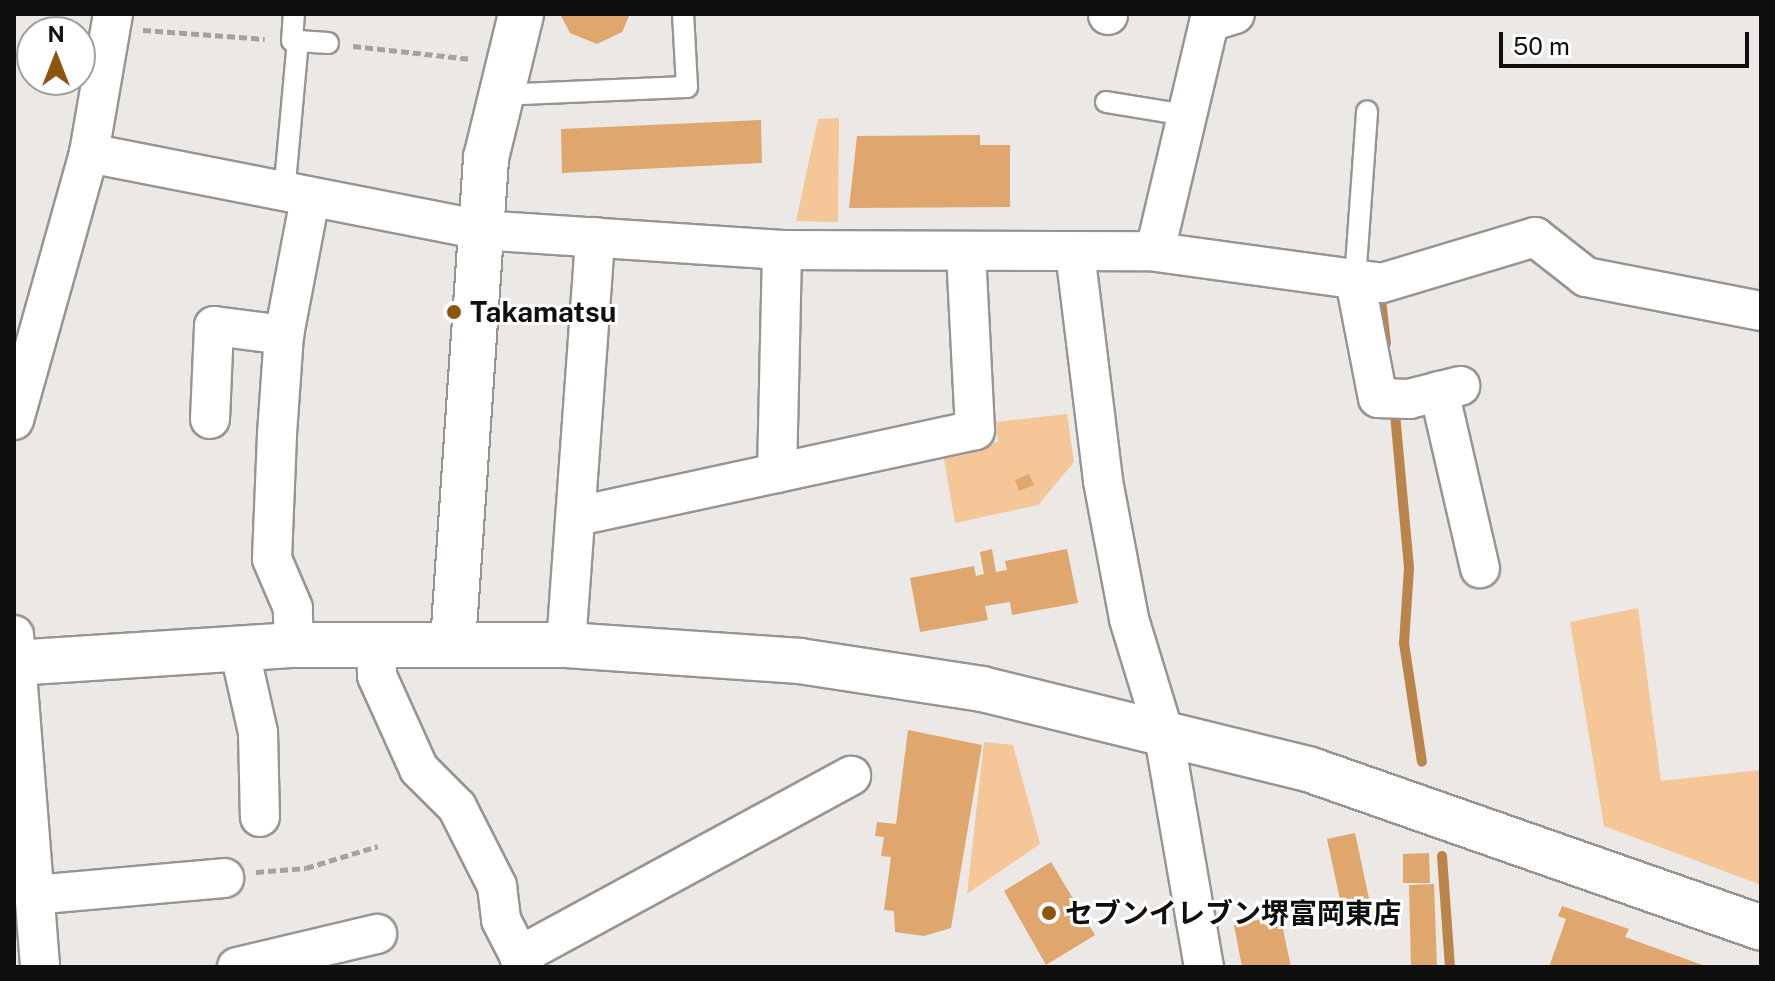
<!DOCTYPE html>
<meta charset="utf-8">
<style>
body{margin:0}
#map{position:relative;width:1775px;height:981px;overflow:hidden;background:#ebe8e6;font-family:"Public Sans","Noto Sans JP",sans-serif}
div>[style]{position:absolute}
.green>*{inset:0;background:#f5c698}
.stream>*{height:10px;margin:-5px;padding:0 5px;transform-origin:5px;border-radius:5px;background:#bb844b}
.building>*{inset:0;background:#dfa76d}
.path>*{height:5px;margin-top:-2.5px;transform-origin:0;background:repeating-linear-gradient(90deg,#a4a2a1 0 8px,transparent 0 12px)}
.roads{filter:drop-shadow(2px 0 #979592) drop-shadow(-2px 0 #979592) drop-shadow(0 2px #979592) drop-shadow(0 -2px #979592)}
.service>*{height:20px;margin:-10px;padding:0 10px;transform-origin:10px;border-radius:10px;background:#fff}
.minor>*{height:38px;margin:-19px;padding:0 19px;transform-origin:19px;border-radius:19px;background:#fff}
.tertiary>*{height:44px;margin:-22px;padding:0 22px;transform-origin:22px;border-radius:22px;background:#fff}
.dots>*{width:22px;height:22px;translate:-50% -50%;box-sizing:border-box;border:4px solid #fff;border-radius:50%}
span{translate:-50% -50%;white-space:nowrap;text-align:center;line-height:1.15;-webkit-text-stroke:6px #fff;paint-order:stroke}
.poi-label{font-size:28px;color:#100f0f;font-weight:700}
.left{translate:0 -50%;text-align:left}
.frame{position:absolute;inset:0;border:16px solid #100f0f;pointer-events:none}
.north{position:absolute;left:16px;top:16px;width:80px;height:80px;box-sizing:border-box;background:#fff;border:2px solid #9f9f9f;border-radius:50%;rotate:0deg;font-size:22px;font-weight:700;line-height:32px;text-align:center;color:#100f0f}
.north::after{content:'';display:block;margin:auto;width:28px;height:36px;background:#8e560c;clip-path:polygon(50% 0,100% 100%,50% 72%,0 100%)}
.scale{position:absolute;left:1499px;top:32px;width:250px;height:36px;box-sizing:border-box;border:4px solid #100f0f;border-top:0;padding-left:10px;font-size:24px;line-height:28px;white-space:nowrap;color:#100f0f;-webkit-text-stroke:6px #fff;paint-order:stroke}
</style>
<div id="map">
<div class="green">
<div style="clip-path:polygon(839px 118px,838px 222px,796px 221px,818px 119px)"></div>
<div style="clip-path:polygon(1067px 414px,1074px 462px,1038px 505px,955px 523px,943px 453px,998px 442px,996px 422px)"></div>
<div style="clip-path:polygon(1638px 608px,1661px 781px,1760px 770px,1761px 885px,1604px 826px,1570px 622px)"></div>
<div style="clip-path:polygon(984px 742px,1013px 745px,1040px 844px,967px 894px)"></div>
</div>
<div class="stream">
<div style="left:1381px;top:299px;width:45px;rotate:83.7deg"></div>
<div style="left:1395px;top:414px;width:155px;rotate:84.8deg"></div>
<div style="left:1409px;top:568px;width:75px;rotate:93.8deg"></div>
<div style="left:1404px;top:643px;width:120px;rotate:81.4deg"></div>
<div style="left:1442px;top:856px;width:111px;rotate:85.9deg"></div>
</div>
<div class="building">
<div style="clip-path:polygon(560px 14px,630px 14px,622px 32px,597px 44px,570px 33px)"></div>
<div style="clip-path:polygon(761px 120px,762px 163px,562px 173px,561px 129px)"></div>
<div style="clip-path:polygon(980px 135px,980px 145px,1010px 145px,1010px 207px,849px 208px,857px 136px)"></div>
<div style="clip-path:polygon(1029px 474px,1034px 485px,1019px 491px,1015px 480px)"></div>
<div style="clip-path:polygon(992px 549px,996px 572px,1007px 570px,1005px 561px,1067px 549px,1078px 603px,1012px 615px,1010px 602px,985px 606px,988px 620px,920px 632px,910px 578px,974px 566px,976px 576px,984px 574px,980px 552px)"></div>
<div style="clip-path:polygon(908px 730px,982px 745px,951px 928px,924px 936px,895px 932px,894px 911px,884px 910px,891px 857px,881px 856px,884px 837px,875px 836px,877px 822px,896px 824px)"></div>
<div style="clip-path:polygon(1355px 833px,1373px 917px,1345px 923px,1327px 839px)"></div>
<div style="clip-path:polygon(1429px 853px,1430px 883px,1403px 883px,1403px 854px)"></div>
<div style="clip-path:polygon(1051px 862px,1095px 935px,1046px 965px,1004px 891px)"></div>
<div style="clip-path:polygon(1434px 884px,1437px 967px,1411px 967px,1409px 885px)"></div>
<div style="clip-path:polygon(1562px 906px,1629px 929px,1625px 937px,1708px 967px,1549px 967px,1566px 919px,1558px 916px)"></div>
<div style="clip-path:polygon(1280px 915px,1291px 967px,1242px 967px,1234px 925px)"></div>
</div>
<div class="path">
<div style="left:143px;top:30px;width:122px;rotate:4.2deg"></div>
<div style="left:353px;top:46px;width:119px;rotate:6.3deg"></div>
<div style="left:256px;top:872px;width:50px;rotate:-4.6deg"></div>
<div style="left:306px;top:868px;width:75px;rotate:-17deg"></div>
</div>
<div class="roads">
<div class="service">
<div style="left:292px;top:41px;width:27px;rotate:-86deg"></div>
<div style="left:496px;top:95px;width:191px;rotate:-2.4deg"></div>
<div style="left:687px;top:87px;width:73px;rotate:-93.1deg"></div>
<div style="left:1106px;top:102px;width:80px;rotate:9.3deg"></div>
<div style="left:284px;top:194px;width:154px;rotate:-84.8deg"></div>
<div style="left:298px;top:41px;width:30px;rotate:4deg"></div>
<div style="left:1355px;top:280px;width:169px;rotate:-85.9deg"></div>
</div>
<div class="minor">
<div style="left:1108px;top:14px;width:1px;rotate:90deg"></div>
<div style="left:89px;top:153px;width:399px;rotate:11.1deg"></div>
<div style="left:480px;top:230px;width:303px;rotate:3.8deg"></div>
<div style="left:782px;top:250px;width:367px;rotate:0.2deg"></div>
<div style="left:1149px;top:251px;width:235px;rotate:7.8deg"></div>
<div style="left:1382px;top:283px;width:160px;rotate:-16.7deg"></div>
<div style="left:1535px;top:237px;width:65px;rotate:38.1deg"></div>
<div style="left:1586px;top:277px;width:178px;rotate:11deg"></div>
<div style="left:1155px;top:251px;width:235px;rotate:-76.7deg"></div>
<div style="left:1209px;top:22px;width:27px;rotate:-17deg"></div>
<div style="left:1075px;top:252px;width:231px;rotate:83deg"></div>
<div style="left:1103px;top:481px;width:140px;rotate:79.3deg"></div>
<div style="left:1129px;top:619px;width:116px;rotate:73deg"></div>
<div style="left:1163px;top:730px;width:241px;rotate:80.2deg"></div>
<div style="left:1355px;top:280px;width:120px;rotate:79deg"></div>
<div style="left:1378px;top:398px;width:31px;rotate:2deg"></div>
<div style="left:1409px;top:399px;width:53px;rotate:-14.3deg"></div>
<div style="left:1439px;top:391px;width:182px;rotate:77deg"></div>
<div style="left:210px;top:419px;width:93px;rotate:-87.5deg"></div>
<div style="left:214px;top:326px;width:71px;rotate:7.3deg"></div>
<div style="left:14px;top:420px;width:277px;rotate:-74.3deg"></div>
<div style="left:89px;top:153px;width:141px;rotate:-80.2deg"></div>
<div style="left:777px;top:473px;width:223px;rotate:-88.7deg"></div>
<div style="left:578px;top:516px;width:406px;rotate:-12.2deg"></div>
<div style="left:975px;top:430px;width:176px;rotate:-92.9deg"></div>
<div style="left:14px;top:635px;width:333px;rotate:85.5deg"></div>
<div style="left:376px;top:644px;width:32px;rotate:88deg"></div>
<div style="left:377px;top:676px;width:102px;rotate:65.7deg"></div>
<div style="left:419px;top:769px;width:54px;rotate:45deg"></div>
<div style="left:457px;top:807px;width:89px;rotate:63.1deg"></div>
<div style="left:497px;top:886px;width:34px;rotate:83deg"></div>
<div style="left:501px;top:920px;width:53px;rotate:62.9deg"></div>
<div style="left:294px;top:645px;width:37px;rotate:-92deg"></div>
<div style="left:293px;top:608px;width:53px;rotate:-113.2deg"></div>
<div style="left:272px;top:559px;width:125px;rotate:-87.7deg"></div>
<div style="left:277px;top:434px;width:99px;rotate:-86deg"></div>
<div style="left:284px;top:335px;width:138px;rotate:-79.2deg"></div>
<div style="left:566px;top:645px;width:409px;rotate:-85.9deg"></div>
<div style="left:239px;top:648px;width:86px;rotate:77.3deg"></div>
<div style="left:258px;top:732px;width:85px;rotate:88.7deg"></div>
<div style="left:34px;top:895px;width:191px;rotate:-5.1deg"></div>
<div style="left:519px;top:956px;width:378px;rotate:-28.5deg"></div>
<div style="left:237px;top:967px;width:144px;rotate:-13.3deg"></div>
</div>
<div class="tertiary">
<div style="left:453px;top:643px;width:486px;rotate:-86.1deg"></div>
<div style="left:486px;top:158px;width:148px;rotate:-76.3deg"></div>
<div style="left:14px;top:663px;width:281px;rotate:-3.7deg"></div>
<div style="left:294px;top:645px;width:272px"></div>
<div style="left:566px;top:645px;width:235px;rotate:3.9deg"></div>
<div style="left:800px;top:661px;width:184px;rotate:8.7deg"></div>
<div style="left:982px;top:689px;width:336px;rotate:13.8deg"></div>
<div style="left:1308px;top:769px;width:480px;rotate:19.3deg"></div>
</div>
</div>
<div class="dots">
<div style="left:454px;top:312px;background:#8e560c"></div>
<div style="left:1049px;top:913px;background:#8e560c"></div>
</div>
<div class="poi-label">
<span class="left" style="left:470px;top:312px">Takamatsu</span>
<span class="left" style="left:1065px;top:913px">セブンイレブン堺富岡東店</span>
</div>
<div class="frame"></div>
<div class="north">N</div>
<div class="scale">50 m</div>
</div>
